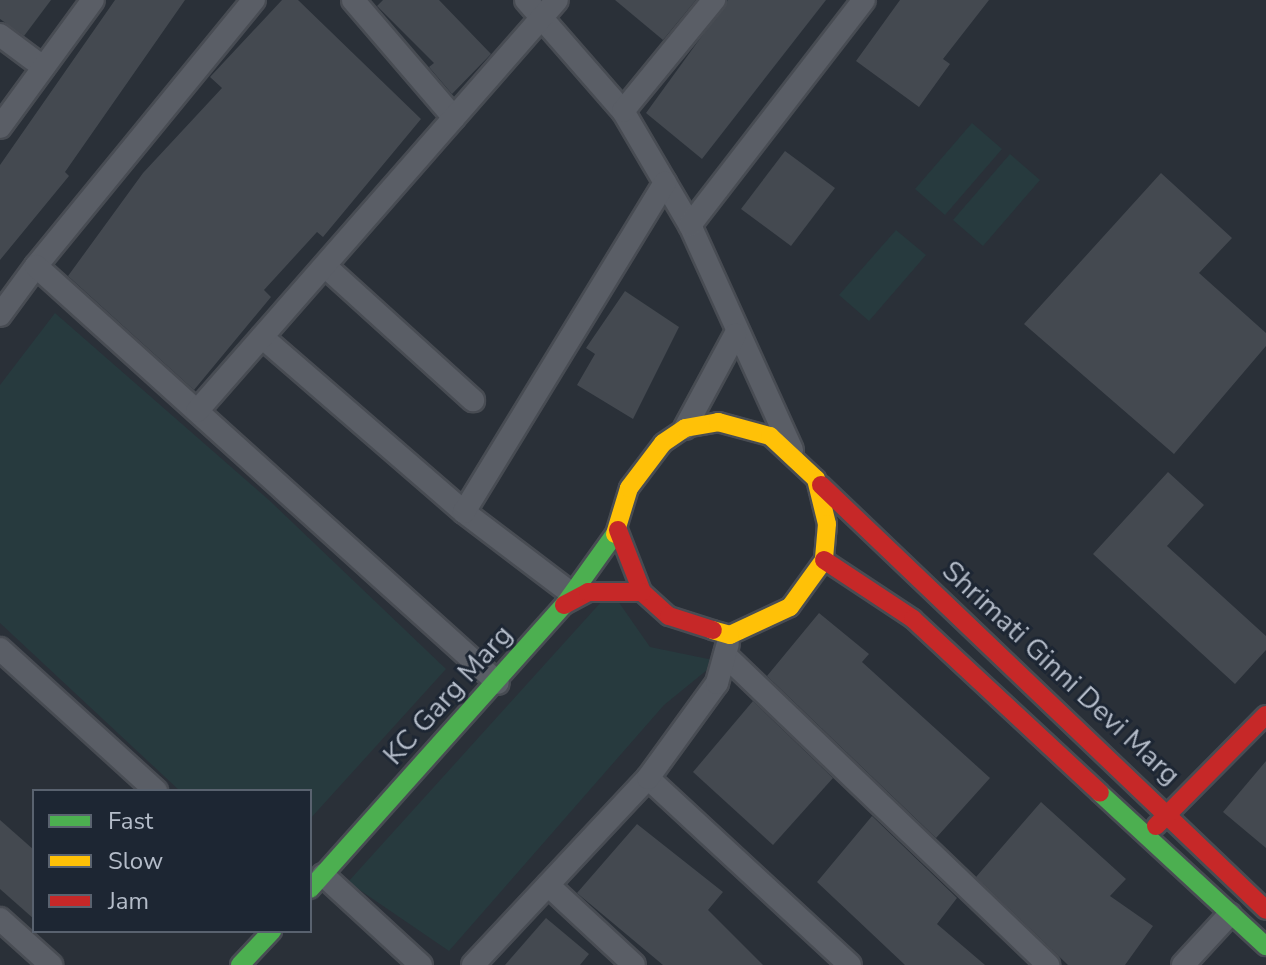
<!DOCTYPE html>
<style>
body{margin:0}
#map{position:relative;width:1266px;height:965px;overflow:hidden;background:#2a3038;font-family:"Nunito Sans",sans-serif}
div>[style]{position:absolute}
.green>*{inset:0;background:#273a3e}
.building>*{inset:0;background:#444950}
.roads{filter:drop-shadow(2px 0 #484c53) drop-shadow(-2px 0 #484c53) drop-shadow(0 2px #484c53) drop-shadow(0 -2px #484c53)}
.street>*{height:22px;margin:-11px;padding:0 11px;transform-origin:11px;border-radius:11px;background:#5a5e66}
.fast>*{height:18px;margin:-9px;padding:0 9px;transform-origin:9px;border-radius:9px;background:#4caf50}
.slow>*{height:18px;margin:-9px;padding:0 9px;transform-origin:9px;border-radius:9px;background:#ffc107}
.jam>*{height:18px;margin:-9px;padding:0 9px;transform-origin:9px;border-radius:9px;background:#c62828}
span{translate:-50% -50%;white-space:nowrap;text-align:center;line-height:1.15;-webkit-text-stroke:6px #1d2633;paint-order:stroke}
.street-label{font-size:28px;color:#b4bcc9}
.legend{position:absolute;left:32px;top:789px;width:280px;height:144px;box-sizing:border-box;background:#1d2633;border:2px solid #59626f;margin:0;padding:10px 14px;list-style:none;font-size:24px;color:#b4bcc9}
.legend li{display:flex;align-items:center;gap:16px;height:40px}
.legend b{width:40px;border:2px solid #59626f}
</style>
<div id="map">
<div class="green">
<div style="clip-path:polygon(972px 123px,1002px 149px,945px 215px,915px 189px)"></div>
<div style="clip-path:polygon(1010px 154px,1040px 180px,983px 246px,953px 220px)"></div>
<div style="clip-path:polygon(896px 230px,926px 255px,869px 321px,839px 295px)"></div>
<div style="clip-path:polygon(55px 313px,270px 501px,446px 669px,310px 819px,310px 791px,180px 791px,0 623px,0 385px)"></div>
<div style="clip-path:polygon(611px 591px,650px 647px,718px 661px,664px 705px,449px 951px,348px 882px)"></div>
</div>
<div class="building">
<div style="clip-path:polygon(0 0,51px 0,24px 36px,0 19px)"></div>
<div style="clip-path:polygon(115px 0,185px 0,65px 172px,69px 176px,0 260px,0 165px)"></div>
<div style="clip-path:polygon(282px 0,298px 0,421px 119px,323px 237px,317px 232px,264px 290px,271px 297px,194px 390px,68px 276px,143px 173px,222px 88px,210px 77px)"></div>
<div style="clip-path:polygon(383px 0,439px 0,491px 54px,452px 94px,429px 67px,434px 63px,377px 6px)"></div>
<div style="clip-path:polygon(615px 0,696px 0,663px 40px)"></div>
<div style="clip-path:polygon(728px 0,826px 0,702px 159px,646px 113px)"></div>
<div style="clip-path:polygon(900px 0,989px 0,943px 59px,950px 64px,919px 107px,856px 61px)"></div>
<div style="clip-path:polygon(785px 151px,835px 188px,791px 246px,741px 209px)"></div>
<div style="clip-path:polygon(1161px 173px,1232px 238px,1199px 273px,1266px 333px,1266px 346px,1174px 454px,1024px 324px)"></div>
<div style="clip-path:polygon(625px 291px,679px 327px,633px 419px,577px 385px,595px 354px,586px 348px)"></div>
<div style="clip-path:polygon(1168px 472px,1204px 505px,1167px 546px,1266px 636px,1266px 650px,1235px 684px,1093px 554px)"></div>
<div style="clip-path:polygon(819px 613px,869px 654px,862px 662px,990px 778px,936px 838px,767px 676px)"></div>
<div style="clip-path:polygon(753px 701px,833px 778px,773px 845px,693px 772px)"></div>
<div style="clip-path:polygon(1266px 761px,1266px 848px,1223px 812px)"></div>
<div style="clip-path:polygon(1041px 802px,1126px 879px,1110px 896px,1153px 926px,1125px 965px,1068px 965px,976px 877px)"></div>
<div style="clip-path:polygon(872px 816px,957px 898px,937px 924px,985px 965px,905px 965px,817px 882px)"></div>
<div style="clip-path:polygon(0 820px,34px 850px,34px 919px,0 889px)"></div>
<div style="clip-path:polygon(637px 824px,723px 892px,708px 910px,763px 965px,663px 965px,577px 893px)"></div>
<div style="clip-path:polygon(546px 918px,589px 954px,580px 965px,505px 965px)"></div>
</div>
<div class="roads">
<div class="street">
<div style="left:353px;top:0;width:155px;rotate:49.4deg"></div>
<div style="left:526px;top:0;width:147px;rotate:48.9deg"></div>
<div style="left:623px;top:111px;width:132px;rotate:59.6deg"></div>
<div style="left:690px;top:225px;width:247px;rotate:65.6deg"></div>
<div style="left:0;top:35px;width:54px;rotate:36.7deg"></div>
<div style="left:623px;top:111px;width:144px;rotate:-50.7deg"></div>
<div style="left:0;top:127px;width:157px;rotate:-53.8deg"></div>
<div style="left:690px;top:225px;width:284px;rotate:-52.3deg"></div>
<div style="left:36px;top:266px;width:344px;rotate:-50.7deg"></div>
<div style="left:325px;top:266px;width:200px;rotate:42.2deg"></div>
<div style="left:0;top:315px;width:61px;rotate:-53.7deg"></div>
<div style="left:36px;top:266px;width:622px;rotate:42.07deg"></div>
<div style="left:262px;top:337px;width:267px;rotate:40.9deg"></div>
<div style="left:197px;top:411px;width:546px;rotate:-48.78deg"></div>
<div style="left:685px;top:428px;width:106px;rotate:-61.7deg"></div>
<div style="left:572px;top:594px;width:136px;rotate:-142.8deg"></div>
<div style="left:464px;top:512px;width:386px;rotate:-58.6deg"></div>
<div style="left:0;top:649px;width:211px;rotate:42.3deg"></div>
<div style="left:725px;top:655px;width:448px;rotate:43.8deg"></div>
<div style="left:648px;top:778px;width:275px;rotate:42.8deg"></div>
<div style="left:323px;top:875px;width:133px;rotate:42.6deg"></div>
<div style="left:548px;top:885px;width:117px;rotate:42.9deg"></div>
<div style="left:0;top:919px;width:69px;rotate:42deg"></div>
<div style="left:473px;top:965px;width:256px;rotate:-46.9deg"></div>
<div style="left:648px;top:778px;width:117px;rotate:-54deg"></div>
<div style="left:717px;top:683px;width:41px;rotate:-74.6deg"></div>
<div style="left:1183px;top:965px;width:69px;rotate:-47.3deg"></div>
</div>
<div class="fast">
<div style="left:1100px;top:793px;width:226px;rotate:42.7deg"></div>
<div style="left:310px;top:889px;width:381px;rotate:-48.2deg"></div>
<div style="left:564px;top:605px;width:87px;rotate:-54.3deg"></div>
<div style="left:240px;top:965px;width:47px;rotate:-46.7deg"></div>
</div>
<div class="slow">
<div style="left:615px;top:534px;width:48px;rotate:-73.1deg"></div>
<div style="left:629px;top:488px;width:56px;rotate:-52.9deg"></div>
<div style="left:663px;top:443px;width:27px;rotate:-34deg"></div>
<div style="left:685px;top:428px;width:34px;rotate:-10deg"></div>
<div style="left:718px;top:422px;width:54px;rotate:15.1deg"></div>
<div style="left:770px;top:436px;width:63px;rotate:43.1deg"></div>
<div style="left:816px;top:479px;width:46px;rotate:76.3deg"></div>
<div style="left:827px;top:524px;width:36px;rotate:95deg"></div>
<div style="left:824px;top:560px;width:58px;rotate:125.9deg"></div>
<div style="left:790px;top:607px;width:66px;rotate:155deg"></div>
<div style="left:730px;top:635px;width:18px;rotate:-164deg"></div>
</div>
<div class="jam">
<div style="left:821px;top:485px;width:615px;rotate:43.68deg"></div>
<div style="left:618px;top:530px;width:66px;rotate:68.8deg"></div>
<div style="left:642px;top:592px;width:36px;rotate:42deg"></div>
<div style="left:669px;top:616px;width:46px;rotate:17.7deg"></div>
<div style="left:824px;top:560px;width:107px;rotate:33.5deg"></div>
<div style="left:913px;top:619px;width:255px;rotate:42.9deg"></div>
<div style="left:564px;top:605px;width:27px;rotate:-28deg"></div>
<div style="left:588px;top:592px;width:54px"></div>
<div style="left:1156px;top:826px;width:156px;rotate:-45.3deg"></div>
</div>
</div>
<div class="street-label">
<span style="left:1061px;top:673px;rotate:43deg">Shrimati Ginni Devi Marg</span>
<span style="left:448px;top:695px;rotate:-48deg">KC Garg Marg</span>
</div>
<ul class="legend">
<li><b style="height:10px;background:#4caf50"></b>Fast</li>
<li><b style="height:10px;background:#ffc107"></b>Slow</li>
<li><b style="height:10px;background:#c62828"></b>Jam</li>
</ul>
</div>
